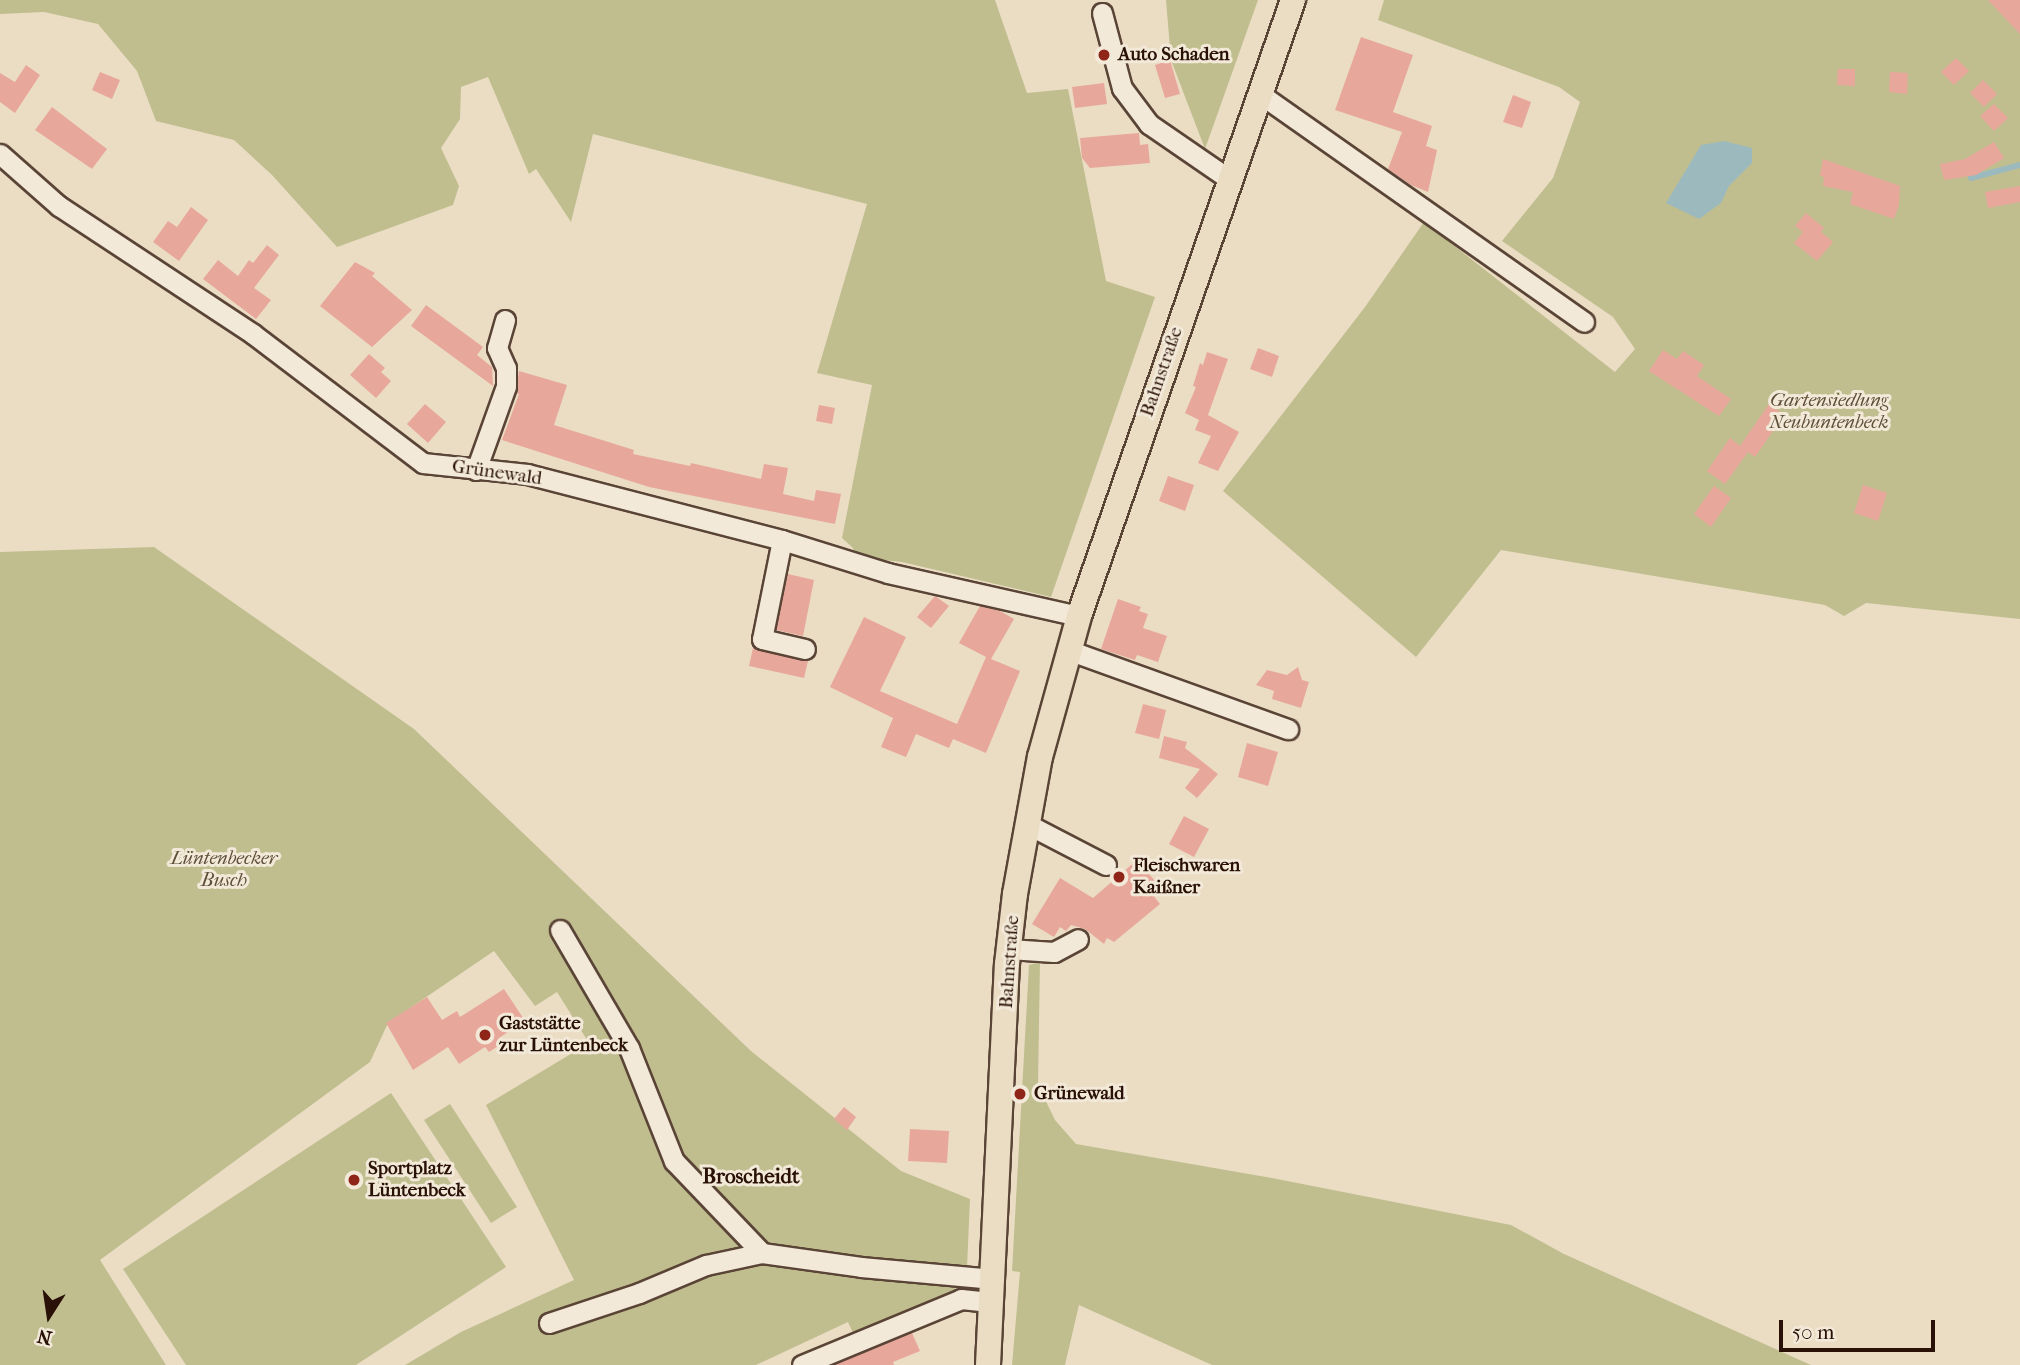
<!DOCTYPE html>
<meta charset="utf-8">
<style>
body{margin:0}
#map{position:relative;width:2020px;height:1365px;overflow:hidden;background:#ebddc4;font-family:"IM FELL French Canon",serif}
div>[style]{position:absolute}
.green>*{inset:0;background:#c0be8f}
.water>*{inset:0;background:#9cbabe}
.stream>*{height:6px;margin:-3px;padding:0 3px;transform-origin:3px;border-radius:3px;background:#9cbabe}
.building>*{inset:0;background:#e8a79b}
.roads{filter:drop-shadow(2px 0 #5a4436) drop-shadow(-2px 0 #5a4436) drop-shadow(0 2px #5a4436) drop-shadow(0 -2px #5a4436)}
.minor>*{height:19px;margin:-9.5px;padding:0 9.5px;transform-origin:9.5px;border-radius:9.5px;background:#f2e9d9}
.major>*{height:24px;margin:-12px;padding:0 12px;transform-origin:12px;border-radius:12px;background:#ebddc4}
.dots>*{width:19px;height:19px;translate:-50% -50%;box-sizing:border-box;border:4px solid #f2e9d9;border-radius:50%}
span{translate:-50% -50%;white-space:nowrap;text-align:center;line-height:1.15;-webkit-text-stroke:6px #f2e9d9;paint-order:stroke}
.poi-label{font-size:19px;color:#2a1107;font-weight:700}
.left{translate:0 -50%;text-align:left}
.street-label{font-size:19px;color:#2a1107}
.park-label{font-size:19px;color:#5e4e37;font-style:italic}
.neighbourhood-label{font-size:21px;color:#2a1107;font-weight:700}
.north{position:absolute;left:14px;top:1281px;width:70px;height:70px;-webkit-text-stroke:5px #f2e9d9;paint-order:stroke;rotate:192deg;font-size:19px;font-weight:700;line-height:28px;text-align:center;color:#2a1107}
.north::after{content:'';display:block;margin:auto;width:24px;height:32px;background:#2a1107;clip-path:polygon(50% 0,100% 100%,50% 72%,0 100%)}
.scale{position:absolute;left:1779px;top:1320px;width:156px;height:32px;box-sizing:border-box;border:4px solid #2a1107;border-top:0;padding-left:9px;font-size:21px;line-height:24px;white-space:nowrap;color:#2a1107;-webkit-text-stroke:5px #f2e9d9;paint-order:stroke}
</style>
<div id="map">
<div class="green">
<div style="clip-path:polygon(0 0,995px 0,1027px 93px,1068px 89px,1106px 281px,1155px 297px,1051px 597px,902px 562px,855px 557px,853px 548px,842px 538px,872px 385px,817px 373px,867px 204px,593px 134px,571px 222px,536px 169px,529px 174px,488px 77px,461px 87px,460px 119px,441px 148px,459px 186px,453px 205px,337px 247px,272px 175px,234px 140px,156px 121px,137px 71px,98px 24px,44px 12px,0 14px)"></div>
<div style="clip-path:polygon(1166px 0,1258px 0,1205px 149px,1171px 60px)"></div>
<div style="clip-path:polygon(1384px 0,2020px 0,2020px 619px,1866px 603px,1844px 616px,1825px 605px,1501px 550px,1416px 657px,1223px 491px,1365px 307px,1424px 222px,1615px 372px,1635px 349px,1613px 317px,1502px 241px,1553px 178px,1580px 102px,1559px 87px,1378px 20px)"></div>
<div style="clip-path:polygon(154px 547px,414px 729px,751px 1051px,901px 1171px,970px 1199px,967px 1268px,957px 1268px,954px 1297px,854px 1335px,848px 1322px,756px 1365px,405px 1365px,461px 1332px,574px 1280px,486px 1105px,589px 1043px,557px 992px,535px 1006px,494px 951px,388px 1023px,370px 1062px,100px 1260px,166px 1365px,0 1365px,0 552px)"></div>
<div style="clip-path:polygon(1040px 962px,1038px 1085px,1055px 1120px,1076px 1144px,1272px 1178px,1511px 1225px,1564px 1254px,1811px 1365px,1212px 1365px,1079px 1305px,1065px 1365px,1012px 1365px,1020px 1272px,1012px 1271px,1029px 965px)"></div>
<div style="clip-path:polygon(391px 1093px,506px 1267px,356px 1365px,186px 1365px,123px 1269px)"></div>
<div style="clip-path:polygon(450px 1104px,517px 1207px,491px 1223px,424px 1120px)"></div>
</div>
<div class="water">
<div style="clip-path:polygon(1724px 141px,1752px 148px,1752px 163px,1729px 186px,1721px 203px,1699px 219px,1666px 203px,1701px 145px)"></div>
</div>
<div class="stream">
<div style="left:1971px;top:178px;width:51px;rotate:-14.9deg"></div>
</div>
<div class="building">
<div style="clip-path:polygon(1988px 0,2020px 0,2020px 34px)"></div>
<div style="clip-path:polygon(1361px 37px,1413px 55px,1393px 112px,1432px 126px,1426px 146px,1437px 150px,1428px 192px,1411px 185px,1388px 169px,1402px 132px,1335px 110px)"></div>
<div style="clip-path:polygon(1956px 58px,1969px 71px,1954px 85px,1941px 72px)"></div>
<div style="clip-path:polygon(1170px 60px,1180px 94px,1165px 98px,1155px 65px)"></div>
<div style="clip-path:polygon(26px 65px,40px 75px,15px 113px,0 102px,0 73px,15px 82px)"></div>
<div style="clip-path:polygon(1838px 69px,1855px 69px,1855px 86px,1837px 85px)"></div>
<div style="clip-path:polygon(100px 72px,120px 80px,112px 99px,92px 90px)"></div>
<div style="clip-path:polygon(1890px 72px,1908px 73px,1907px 94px,1889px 92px)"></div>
<div style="clip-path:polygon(1983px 80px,1997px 94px,1984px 107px,1970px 93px)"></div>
<div style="clip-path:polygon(1104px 83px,1107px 104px,1075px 108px,1072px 87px)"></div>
<div style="clip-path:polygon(1513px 95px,1531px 102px,1522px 128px,1503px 122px)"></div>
<div style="clip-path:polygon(1994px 104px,2008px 118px,1994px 131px,1980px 116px)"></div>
<div style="clip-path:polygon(52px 107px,107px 149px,92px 169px,35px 130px)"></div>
<div style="clip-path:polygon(1139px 133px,1140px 145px,1148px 144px,1150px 163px,1090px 168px,1082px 158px,1080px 138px)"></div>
<div style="clip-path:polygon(1994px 142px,2004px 158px,1976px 175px,1944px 180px,1940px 164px,1965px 159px)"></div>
<div style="clip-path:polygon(1823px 159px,1900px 186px,1899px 205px,1894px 219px,1850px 204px,1853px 192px,1823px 186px,1824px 177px,1820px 176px)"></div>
<div style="clip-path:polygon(2020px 186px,2020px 202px,1988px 208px,1985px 192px)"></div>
<div style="clip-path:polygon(191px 207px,208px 220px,179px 261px,153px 242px,168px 221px,177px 227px)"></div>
<div style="clip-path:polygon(1806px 213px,1824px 228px,1821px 232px,1833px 242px,1817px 261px,1794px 243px,1803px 232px,1795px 226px)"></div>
<div style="clip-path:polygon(267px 245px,279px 255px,254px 288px,271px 300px,256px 319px,203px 279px,218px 260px,238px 276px,249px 260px,253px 263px)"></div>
<div style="clip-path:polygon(355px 262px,375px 273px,372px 276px,412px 310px,372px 347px,320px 306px)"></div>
<div style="clip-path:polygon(426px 305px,483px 347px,477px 355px,492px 367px,493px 386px,411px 326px)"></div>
<div style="clip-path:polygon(1258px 348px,1279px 356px,1272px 377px,1250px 369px)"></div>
<div style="clip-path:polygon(1663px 350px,1677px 359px,1683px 351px,1704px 365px,1697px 376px,1731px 399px,1719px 416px,1649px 371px)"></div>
<div style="clip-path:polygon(1207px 352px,1228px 359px,1208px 415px,1239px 432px,1218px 471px,1198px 463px,1211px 436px,1195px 430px,1199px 420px,1185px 413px,1196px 387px,1193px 386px,1200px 363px,1203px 365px)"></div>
<div style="clip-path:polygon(369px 354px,385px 368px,381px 372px,391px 381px,376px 398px,350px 375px)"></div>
<div style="clip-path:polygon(519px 371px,567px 385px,554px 425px,634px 450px,633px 454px,690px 466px,691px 463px,761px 479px,764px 464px,788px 468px,783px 494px,814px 501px,816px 490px,841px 494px,835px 524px,649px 487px,502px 440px,519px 394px,516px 393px)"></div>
<div style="clip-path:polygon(425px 404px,446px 422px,428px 443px,407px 424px)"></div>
<div style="clip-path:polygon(1769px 404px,1784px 415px,1755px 457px,1748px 452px,1725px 484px,1707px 471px,1730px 438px,1740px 446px)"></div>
<div style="clip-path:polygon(819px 405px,835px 408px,832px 424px,816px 421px)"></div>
<div style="clip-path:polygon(1168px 476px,1194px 485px,1185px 511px,1159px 501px)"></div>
<div style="clip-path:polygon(1863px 485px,1887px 493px,1878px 521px,1854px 513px)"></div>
<div style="clip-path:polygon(1714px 486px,1731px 498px,1711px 527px,1694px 514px)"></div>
<div style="clip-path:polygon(788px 574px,814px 580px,803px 636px,776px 630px)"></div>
<div style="clip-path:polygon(935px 596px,949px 606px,931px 628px,917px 617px)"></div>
<div style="clip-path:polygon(1118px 599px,1141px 607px,1139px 611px,1148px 614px,1143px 628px,1167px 636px,1158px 662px,1137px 655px,1135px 660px,1101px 649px)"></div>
<div style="clip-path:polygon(980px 606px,1000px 611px,1014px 619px,991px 659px,1020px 671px,986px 753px,953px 739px,949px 748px,916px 734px,906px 757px,881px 747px,893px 718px,830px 687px,864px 617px,906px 637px,880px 691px,957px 724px,986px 657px,959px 643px)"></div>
<div style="clip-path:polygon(753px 648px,808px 661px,804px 678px,749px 666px)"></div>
<div style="clip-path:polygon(1298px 667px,1302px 680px,1309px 682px,1301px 708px,1272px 699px,1274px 691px,1256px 685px,1267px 670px,1287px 675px)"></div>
<div style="clip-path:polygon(1143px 704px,1166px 710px,1159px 739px,1135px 733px)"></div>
<div style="clip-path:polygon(1164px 736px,1187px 742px,1185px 748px,1218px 774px,1197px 798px,1185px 788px,1200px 769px,1159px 758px)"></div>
<div style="clip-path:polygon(1247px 743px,1278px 752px,1268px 786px,1238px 777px)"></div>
<div style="clip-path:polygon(1184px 816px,1209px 829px,1194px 857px,1169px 844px)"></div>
<div style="clip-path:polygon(1137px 860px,1161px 888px,1153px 895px,1160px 904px,1114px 942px,1107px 938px,1104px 944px,1085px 929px,1071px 925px,1066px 931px,1060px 927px,1054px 937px,1032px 924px,1060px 878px,1093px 898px)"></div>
<div style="clip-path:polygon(504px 989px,525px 1021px,499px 1038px,503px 1043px,489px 1052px,485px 1047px,459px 1064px,448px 1047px,413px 1070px,386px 1023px,427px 997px,442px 1020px,457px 1011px,460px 1017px)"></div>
<div style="clip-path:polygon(844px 1107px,856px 1117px,847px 1130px,834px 1119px)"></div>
<div style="clip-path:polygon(910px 1129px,949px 1131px,947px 1163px,908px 1161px)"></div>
<div style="clip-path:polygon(912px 1333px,920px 1351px,893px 1362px,894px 1365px,834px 1365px)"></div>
</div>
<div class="roads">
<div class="minor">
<div style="left:1102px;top:13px;width:78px;rotate:75.1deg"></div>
<div style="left:1122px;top:88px;width:45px;rotate:53.1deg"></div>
<div style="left:1149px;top:124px;width:97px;rotate:34.5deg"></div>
<div style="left:1260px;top:94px;width:396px;rotate:35.1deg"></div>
<div style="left:0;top:154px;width:79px;rotate:41.4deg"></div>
<div style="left:59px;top:206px;width:232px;rotate:33.4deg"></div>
<div style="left:253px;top:334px;width:213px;rotate:37.2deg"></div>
<div style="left:423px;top:463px;width:105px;rotate:6deg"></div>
<div style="left:527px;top:474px;width:263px;rotate:14.5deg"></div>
<div style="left:782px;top:540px;width:111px;rotate:17.3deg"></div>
<div style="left:888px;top:573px;width:196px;rotate:12.7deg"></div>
<div style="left:476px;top:470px;width:89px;rotate:-70.3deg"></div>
<div style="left:506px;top:386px;width:18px;rotate:-90deg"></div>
<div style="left:506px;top:368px;width:22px;rotate:-114deg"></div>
<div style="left:497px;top:348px;width:29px;rotate:-74deg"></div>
<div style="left:782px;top:540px;width:101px;rotate:101.4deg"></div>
<div style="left:762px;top:639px;width:44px;rotate:13.1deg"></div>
<div style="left:1068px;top:650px;width:234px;rotate:19.8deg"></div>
<div style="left:1027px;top:824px;width:89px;rotate:27.4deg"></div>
<div style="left:560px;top:930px;width:137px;rotate:59.7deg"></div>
<div style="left:629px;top:1048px;width:122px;rotate:68.3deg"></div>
<div style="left:674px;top:1161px;width:127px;rotate:46.3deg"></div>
<div style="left:1009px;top:949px;width:45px;rotate:3.8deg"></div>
<div style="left:1054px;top:952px;width:27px;rotate:-28deg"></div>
<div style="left:549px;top:1323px;width:95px;rotate:-18.4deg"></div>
<div style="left:639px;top:1293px;width:73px;rotate:-22.7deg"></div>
<div style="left:706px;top:1265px;width:57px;rotate:-12.1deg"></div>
<div style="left:762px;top:1253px;width:100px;rotate:8deg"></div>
<div style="left:861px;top:1267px;width:133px;rotate:5.2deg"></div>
<div style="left:802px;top:1365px;width:172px;rotate:-22.5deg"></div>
<div style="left:961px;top:1299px;width:31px;rotate:6deg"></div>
</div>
<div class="major">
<div style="left:988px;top:1365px;width:401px;rotate:-87.3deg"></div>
<div style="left:1007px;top:964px;width:70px;rotate:-83.5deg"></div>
<div style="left:1015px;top:894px;width:139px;rotate:-79.7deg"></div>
<div style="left:1040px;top:757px;width:146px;rotate:-74.5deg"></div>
<div style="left:1079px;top:616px;width:652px;rotate:-70.84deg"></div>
</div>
</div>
<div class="dots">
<div style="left:1104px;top:55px;background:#8f2418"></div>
<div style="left:1119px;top:877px;background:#8f2418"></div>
<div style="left:485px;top:1035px;background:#8f2418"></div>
<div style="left:1020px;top:1094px;background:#8f2418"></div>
<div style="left:354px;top:1180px;background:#8f2418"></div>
</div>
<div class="poi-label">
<span class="left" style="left:1118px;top:55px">Auto Schaden</span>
<span class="left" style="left:1133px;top:877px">Fleischwaren<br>Kaißner</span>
<span class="left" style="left:499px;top:1035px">Gaststätte<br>zur Lüntenbeck</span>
<span class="left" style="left:1034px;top:1094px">Grünewald</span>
<span class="left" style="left:368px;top:1180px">Sportplatz<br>Lüntenbeck</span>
</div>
<div class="street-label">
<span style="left:1162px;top:372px;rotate:-71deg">Bahnstraße</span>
<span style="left:497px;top:473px;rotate:8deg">Grünewald</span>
<span style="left:1010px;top:962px;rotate:-86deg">Bahnstraße</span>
</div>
<div class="park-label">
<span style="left:1829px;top:412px">Gartensiedlung<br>Neubuntenbeck</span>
<span style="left:224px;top:870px">Lüntenbecker<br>Busch</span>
</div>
<div class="neighbourhood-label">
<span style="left:751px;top:1176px">Broscheidt</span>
</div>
<div class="north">N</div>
<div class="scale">50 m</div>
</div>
